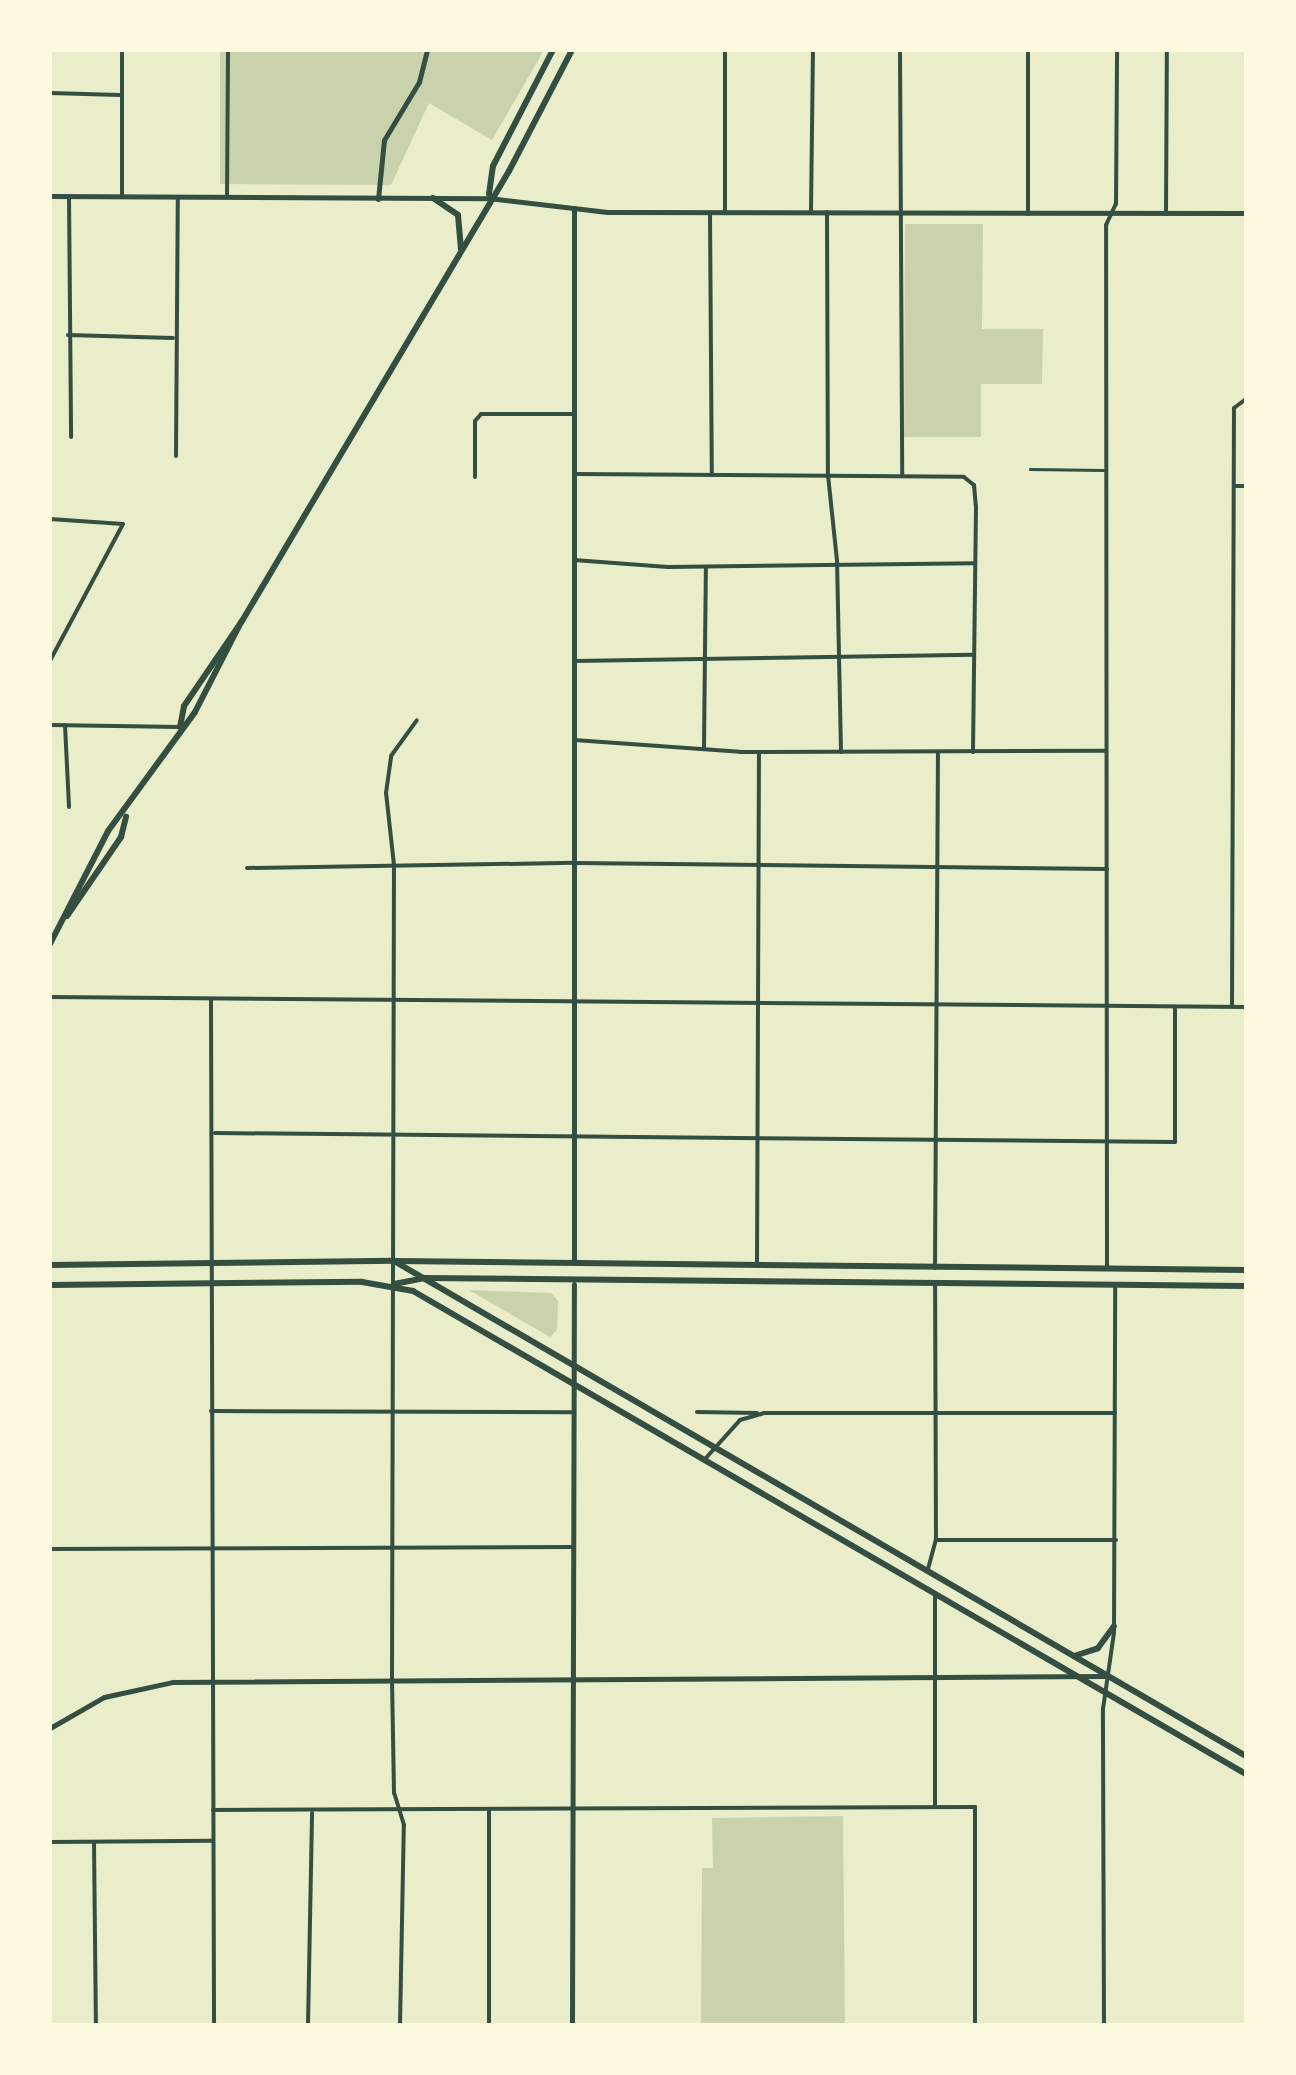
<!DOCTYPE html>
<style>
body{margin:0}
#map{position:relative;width:1296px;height:2075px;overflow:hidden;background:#e9edc9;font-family:Figtree,sans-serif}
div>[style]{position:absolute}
.green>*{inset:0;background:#cad2ad}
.service>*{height:2.5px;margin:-1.25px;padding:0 1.25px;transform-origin:1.25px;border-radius:1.25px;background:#344e41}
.minor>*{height:4px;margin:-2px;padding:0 2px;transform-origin:2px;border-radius:2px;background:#344e41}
.tertiary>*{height:5px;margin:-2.5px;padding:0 2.5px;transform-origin:2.5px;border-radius:2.5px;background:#344e41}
.primary>*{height:6px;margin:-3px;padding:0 3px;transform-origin:3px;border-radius:3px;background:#344e41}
.trunk>*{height:6px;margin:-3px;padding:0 3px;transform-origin:3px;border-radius:3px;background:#344e41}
span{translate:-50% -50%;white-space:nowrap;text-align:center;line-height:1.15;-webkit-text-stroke:8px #fefae0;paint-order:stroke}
.frame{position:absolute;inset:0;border:52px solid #fefae0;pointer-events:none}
</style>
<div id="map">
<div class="green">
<div style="clip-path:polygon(220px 50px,544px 50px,492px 140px,429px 103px,391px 185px,220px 184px)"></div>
<div style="clip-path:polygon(905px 224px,983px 224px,982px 329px,1043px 329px,1042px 384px,981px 384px,981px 437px,904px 437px)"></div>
<div style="clip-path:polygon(469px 1290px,551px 1293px,558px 1301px,557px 1330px,550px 1337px)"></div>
<div style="clip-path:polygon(843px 1816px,845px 2025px,701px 2025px,702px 1868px,713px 1868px,712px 1818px)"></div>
</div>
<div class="service">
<div style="left:1030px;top:469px;width:73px;rotate:0.8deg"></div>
</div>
<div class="minor">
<div style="left:725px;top:50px;width:161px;rotate:90deg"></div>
<div style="left:900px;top:50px;width:425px;rotate:89.7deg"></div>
<div style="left:50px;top:93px;width:70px;rotate:1.6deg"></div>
<div style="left:69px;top:196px;width:241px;rotate:89.5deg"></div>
<div style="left:122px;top:196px;width:146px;rotate:-90deg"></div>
<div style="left:227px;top:197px;width:147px;rotate:-89.6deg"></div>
<div style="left:811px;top:211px;width:161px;rotate:-89.3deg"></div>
<div style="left:827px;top:212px;width:263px;rotate:89.8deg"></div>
<div style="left:828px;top:475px;width:85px;rotate:84deg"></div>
<div style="left:837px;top:560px;width:192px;rotate:88.8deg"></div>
<div style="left:710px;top:214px;width:261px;rotate:89.6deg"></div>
<div style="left:1028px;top:214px;width:164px;rotate:-90deg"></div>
<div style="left:1166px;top:214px;width:164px;rotate:-89.7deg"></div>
<div style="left:68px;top:335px;width:105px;rotate:1.6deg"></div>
<div style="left:176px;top:456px;width:259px;rotate:-89.6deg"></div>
<div style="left:574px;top:474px;width:390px;rotate:0.4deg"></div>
<div style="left:964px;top:477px;width:13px;rotate:39deg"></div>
<div style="left:974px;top:485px;width:21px;rotate:85deg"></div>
<div style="left:976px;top:506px;width:246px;rotate:90.7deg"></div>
<div style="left:475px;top:477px;width:56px;rotate:-90deg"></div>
<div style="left:475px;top:421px;width:9px;rotate:-49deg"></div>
<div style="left:481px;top:414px;width:93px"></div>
<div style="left:1235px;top:486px;width:11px"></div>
<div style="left:50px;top:519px;width:73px;rotate:3.9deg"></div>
<div style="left:123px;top:524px;width:155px;rotate:118.1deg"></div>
<div style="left:574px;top:560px;width:94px;rotate:4.3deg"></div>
<div style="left:668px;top:567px;width:306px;rotate:-0.7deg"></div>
<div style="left:574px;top:661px;width:400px;rotate:-0.9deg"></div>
<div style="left:50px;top:725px;width:130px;rotate:0.9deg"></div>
<div style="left:65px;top:725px;width:82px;rotate:87.2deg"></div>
<div style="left:574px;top:740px;width:166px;rotate:4.1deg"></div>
<div style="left:740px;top:752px;width:364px;rotate:-0.2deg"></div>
<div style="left:704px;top:747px;width:180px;rotate:-89.4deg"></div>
<div style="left:247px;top:868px;width:327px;rotate:-0.9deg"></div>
<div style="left:574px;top:863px;width:533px;rotate:0.64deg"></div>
<div style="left:50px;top:997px;width:1196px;rotate:0.48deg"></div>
<div style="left:211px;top:1000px;width:1025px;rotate:89.83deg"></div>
<div style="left:1232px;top:1006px;width:598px;rotate:-89.81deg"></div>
<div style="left:1234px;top:408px;width:15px;rotate:-37deg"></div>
<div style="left:215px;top:1133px;width:960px;rotate:0.54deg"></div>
<div style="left:1175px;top:1142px;width:134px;rotate:-90deg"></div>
<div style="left:757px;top:1266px;width:514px;rotate:-89.78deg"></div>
<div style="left:935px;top:1268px;width:515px;rotate:-89.67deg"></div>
<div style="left:1107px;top:1268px;width:1043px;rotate:-90.05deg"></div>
<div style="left:1106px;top:225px;width:23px;rotate:-65deg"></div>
<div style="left:1116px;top:204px;width:154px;rotate:-89.6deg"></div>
<div style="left:211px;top:1411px;width:360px;rotate:0.2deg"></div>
<div style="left:697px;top:1412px;width:60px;rotate:1deg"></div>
<div style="left:705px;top:1459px;width:52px;rotate:-48.1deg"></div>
<div style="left:740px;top:1420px;width:25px;rotate:-16deg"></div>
<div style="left:764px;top:1413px;width:351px"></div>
<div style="left:936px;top:1540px;width:180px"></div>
<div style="left:50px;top:1549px;width:524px;rotate:-0.22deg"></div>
<div style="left:928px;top:1569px;width:30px;rotate:-75deg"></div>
<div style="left:936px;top:1540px;width:255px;rotate:-90.2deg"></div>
<div style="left:935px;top:1806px;width:213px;rotate:-90deg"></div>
<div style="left:213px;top:1810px;width:762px;rotate:-0.23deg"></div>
<div style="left:975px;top:1807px;width:218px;rotate:90deg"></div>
<div style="left:50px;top:1842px;width:163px;rotate:-0.4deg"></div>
<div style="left:94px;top:1842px;width:183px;rotate:89.4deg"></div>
<div style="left:308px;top:2025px;width:212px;rotate:-88.9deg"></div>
<div style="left:400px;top:2025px;width:200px;rotate:-88.9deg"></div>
<div style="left:404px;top:1825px;width:34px;rotate:-107deg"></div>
<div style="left:394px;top:1793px;width:113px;rotate:-91deg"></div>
<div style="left:392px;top:1680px;width:815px;rotate:-89.86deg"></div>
<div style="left:394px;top:865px;width:72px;rotate:-96.3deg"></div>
<div style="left:386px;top:793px;width:37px;rotate:-82deg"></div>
<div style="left:391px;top:756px;width:44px;rotate:-54.2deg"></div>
<div style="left:489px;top:2025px;width:214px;rotate:-90deg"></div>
<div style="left:1104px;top:2025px;width:316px;rotate:-90.2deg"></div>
<div style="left:1103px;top:1709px;width:77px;rotate:-81.8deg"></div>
<div style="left:1114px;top:1633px;width:347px;rotate:-89.8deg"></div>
</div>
<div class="tertiary">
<div style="left:50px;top:196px;width:438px;rotate:0.3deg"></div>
<div style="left:488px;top:198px;width:120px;rotate:6.7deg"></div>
<div style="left:607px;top:212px;width:639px;rotate:0.09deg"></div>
<div style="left:378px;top:199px;width:59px;rotate:-84.2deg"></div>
<div style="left:384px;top:140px;width:68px;rotate:-58.9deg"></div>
<div style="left:419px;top:82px;width:33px;rotate:-76deg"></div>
<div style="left:574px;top:208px;width:1054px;rotate:90deg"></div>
<div style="left:50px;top:1728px;width:62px;rotate:-29.9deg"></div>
<div style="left:104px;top:1697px;width:71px;rotate:-12.3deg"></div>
<div style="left:173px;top:1682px;width:934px;rotate:-0.37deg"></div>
<div style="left:572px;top:2025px;width:741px;rotate:-89.85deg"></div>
</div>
<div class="primary">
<div style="left:396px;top:1261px;width:850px;rotate:0.61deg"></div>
<div style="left:394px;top:1284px;width:31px;rotate:-11deg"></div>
<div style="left:424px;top:1278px;width:822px;rotate:0.56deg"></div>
</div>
<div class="trunk">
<div style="left:489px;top:194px;width:28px;rotate:-82deg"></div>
<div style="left:493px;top:166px;width:131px;rotate:-62.7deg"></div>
<div style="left:433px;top:198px;width:30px;rotate:34deg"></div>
<div style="left:458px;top:215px;width:34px;rotate:85deg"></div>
<div style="left:180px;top:727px;width:21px;rotate:-79deg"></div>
<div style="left:184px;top:706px;width:103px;rotate:-55.7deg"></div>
<div style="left:242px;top:621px;width:523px;rotate:-59.32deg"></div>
<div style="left:509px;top:171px;width:136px;rotate:-62.5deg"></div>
<div style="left:67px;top:916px;width:96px;rotate:-55.6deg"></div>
<div style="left:121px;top:837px;width:21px;rotate:-76deg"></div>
<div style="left:50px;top:944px;width:127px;rotate:-62.8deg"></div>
<div style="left:108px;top:831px;width:147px;rotate:-53.8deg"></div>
<div style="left:195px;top:712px;width:101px;rotate:-62.9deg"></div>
<div style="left:50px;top:1265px;width:344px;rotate:-0.7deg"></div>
<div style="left:394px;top:1261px;width:985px;rotate:30.16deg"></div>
<div style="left:50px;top:1285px;width:312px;rotate:-0.6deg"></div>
<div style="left:362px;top:1282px;width:52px;rotate:10deg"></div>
<div style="left:413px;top:1291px;width:963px;rotate:30.11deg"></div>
<div style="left:1074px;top:1656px;width:25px;rotate:-18deg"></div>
<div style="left:1098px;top:1648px;width:27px;rotate:-54deg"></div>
</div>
<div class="frame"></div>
</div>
